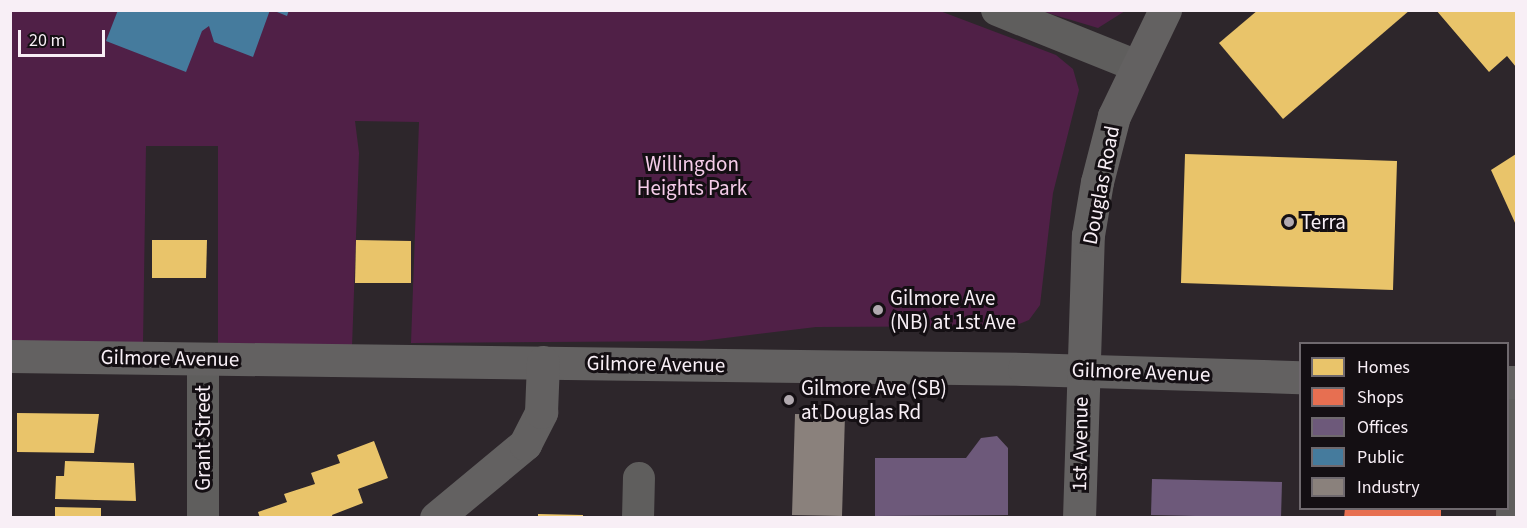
<!DOCTYPE html>
<style>
body{margin:0}
#map{position:relative;width:1527px;height:528px;overflow:hidden;background:#2d262b;font-family:"Source Sans 3",sans-serif}
div>[style]{position:absolute}
.green>*{inset:0;background:#502047}
.homes>*{inset:0;background:#e9c46a}
.shops>*{inset:0;background:#e76f51}
.offices>*{inset:0;background:#6d597a}
.public>*{inset:0;background:#457b9d}
.industry>*{inset:0;background:#8a817c}
.street>*{height:32px;margin:-16px;padding:0 16px;transform-origin:16px;border-radius:16px;background:#5f5e5d}
.secondary>*{height:33px;margin:-16.5px;padding:0 16.5px;transform-origin:16.5px;border-radius:16.5px;background:#636161}
.dots>*{width:16px;height:16px;translate:-50% -50%;box-sizing:border-box;border:3px solid #140f13;border-radius:50%}
span{translate:-50% -50%;white-space:nowrap;text-align:center;line-height:1.15;-webkit-text-stroke:6px #140f13;paint-order:stroke}
.park-label{font-size:21px;color:#f5cce9}
.street-label{font-size:21px;color:#f8eff6}
.poi-label{font-size:21px;color:#f8eff6}
.left{translate:0 -50%;text-align:left}
.frame{position:absolute;inset:0;border:12px solid #f8eff6;pointer-events:none}
.legend{position:absolute;left:1299px;top:342px;width:210px;height:168px;box-sizing:border-box;background:#140f13;border:2px solid #6f696e;margin:0;padding:8px 10px;list-style:none;font-size:18px;color:#f8eff6}
.legend li{display:flex;align-items:center;gap:12px;height:30px}
.legend b{width:30px;border:2px solid #6f696e}
.scale{position:absolute;left:18px;top:30px;width:87px;height:27px;box-sizing:border-box;border:3px solid #f8eff6;border-top:0;padding-left:8px;font-size:18px;line-height:21px;white-space:nowrap;color:#f8eff6;-webkit-text-stroke:4px #140f13;paint-order:stroke}
</style>
<div id="map">
<div class="green">
<div style="clip-path:polygon(11px 11px,940px 11px,1056px 55px,1073px 69px,1079px 90px,1053px 193px,1040px 305px,1029px 320px,1014px 326px,816px 327px,701px 341px,411px 343px,419px 122px,355px 121px,359px 153px,352px 347px,218px 344px,218px 146px,146px 146px,143px 344px,11px 342px)"></div>
<div style="clip-path:polygon(1041px 11px,1125px 11px,1098px 28px)"></div>
</div>
<div class="homes">
<div style="clip-path:polygon(1258px 10px,1410px 10px,1283px 119px,1219px 43px)"></div>
<div style="clip-path:polygon(1436px 10px,1516px 10px,1516px 67px,1507px 56px,1489px 72px)"></div>
<div style="clip-path:polygon(1185px 154px,1397px 161px,1393px 290px,1181px 283px)"></div>
<div style="clip-path:polygon(1516px 154px,1516px 225px,1491px 170px)"></div>
<div style="clip-path:polygon(152px 240px,207px 240px,206px 278px,152px 278px)"></div>
<div style="clip-path:polygon(356px 240px,411px 241px,411px 283px,355px 283px)"></div>
<div style="clip-path:polygon(17px 413px,99px 414px,94px 453px,17px 452px)"></div>
<div style="clip-path:polygon(374px 441px,388px 478px,358px 489px,363px 503px,332px 515px,333px 518px,260px 518px,258px 512px,287px 502px,284px 494px,315px 484px,311px 473px,340px 463px,337px 455px)"></div>
<div style="clip-path:polygon(65px 461px,134px 463px,136px 501px,55px 499px,56px 476px,64px 476px)"></div>
<div style="clip-path:polygon(55px 507px,101px 508px,101px 518px,55px 518px)"></div>
<div style="clip-path:polygon(538px 514px,583px 515px,583px 518px,538px 518px)"></div>
</div>
<div class="shops">
<div style="clip-path:polygon(1345px 508px,1441px 508px,1441px 518px,1344px 518px)"></div>
</div>
<div class="offices">
<div style="clip-path:polygon(997px 436px,1008px 448px,1008px 515px,875px 516px,875px 458px,966px 458px,981px 438px)"></div>
<div style="clip-path:polygon(1152px 479px,1282px 482px,1281px 518px,1151px 515px)"></div>
</div>
<div class="public">
<div style="clip-path:polygon(118px 10px,270px 10px,253px 57px,214px 42px,209px 26px,202px 31px,186px 72px,106px 41px)"></div>
<div style="clip-path:polygon(272px 10px,289px 10px,287px 16px)"></div>
</div>
<div class="industry">
<div style="clip-path:polygon(795px 414px,845px 415px,842px 516px,792px 515px)"></div>
</div>
<div class="street">
<div style="left:997px;top:10px;width:151px;rotate:21.8deg"></div>
<div style="left:203px;top:359px;width:159px;rotate:90deg"></div>
<div style="left:638px;top:518px;width:40px;rotate:-88.6deg"></div>
<div style="left:1512px;top:518px;width:136px;rotate:-89.2deg"></div>
</div>
<div class="secondary">
<div style="left:10px;top:356px;width:1014px;rotate:0.73deg"></div>
<div style="left:1024px;top:369px;width:276px;rotate:1.7deg"></div>
<div style="left:1508px;top:382px;width:8px"></div>
<div style="left:436px;top:518px;width:116px;rotate:-39.7deg"></div>
<div style="left:525px;top:444px;width:36px;rotate:-63deg"></div>
<div style="left:541px;top:412px;width:50px;rotate:-87.7deg"></div>
<div style="left:1079px;top:518px;width:283px;rotate:-88.2deg"></div>
<div style="left:1088px;top:235px;width:54px;rotate:-80.4deg"></div>
<div style="left:1097px;top:182px;width:68px;rotate:-75.6deg"></div>
<div style="left:1114px;top:116px;width:118px;rotate:-64.3deg"></div>
</div>
<div class="dots">
<div style="left:1289px;top:222px;background:#b1a9af"></div>
<div style="left:878px;top:310px;background:#b1a9af"></div>
<div style="left:789px;top:400px;background:#b1a9af"></div>
</div>
<div class="park-label">
<span style="left:692px;top:176px">Willingdon<br>Heights Park</span>
</div>
<div class="street-label">
<span style="left:1101px;top:185px;rotate:-79deg">Douglas Road</span>
<span style="left:170px;top:358px;rotate:1deg">Gilmore Avenue</span>
<span style="left:656px;top:364px;rotate:1deg">Gilmore Avenue</span>
<span style="left:1141px;top:372px;rotate:2deg">Gilmore Avenue</span>
<span style="left:203px;top:438px;rotate:-90deg">Grant Street</span>
<span style="left:1080px;top:444px;rotate:-89deg">1st Avenue</span>
</div>
<div class="poi-label">
<span class="left" style="left:1301px;top:222px">Terra</span>
<span class="left" style="left:890px;top:310px">Gilmore Ave<br>(NB) at 1st Ave</span>
<span class="left" style="left:801px;top:400px">Gilmore Ave (SB)<br>at Douglas Rd</span>
</div>
<div class="frame"></div>
<ul class="legend">
<li><b style="height:16px;background:#e9c46a"></b>Homes</li>
<li><b style="height:16px;background:#e76f51"></b>Shops</li>
<li><b style="height:16px;background:#6d597a"></b>Offices</li>
<li><b style="height:16px;background:#457b9d"></b>Public</li>
<li><b style="height:16px;background:#8a817c"></b>Industry</li>
</ul>
<div class="scale">20 m</div>
</div>
